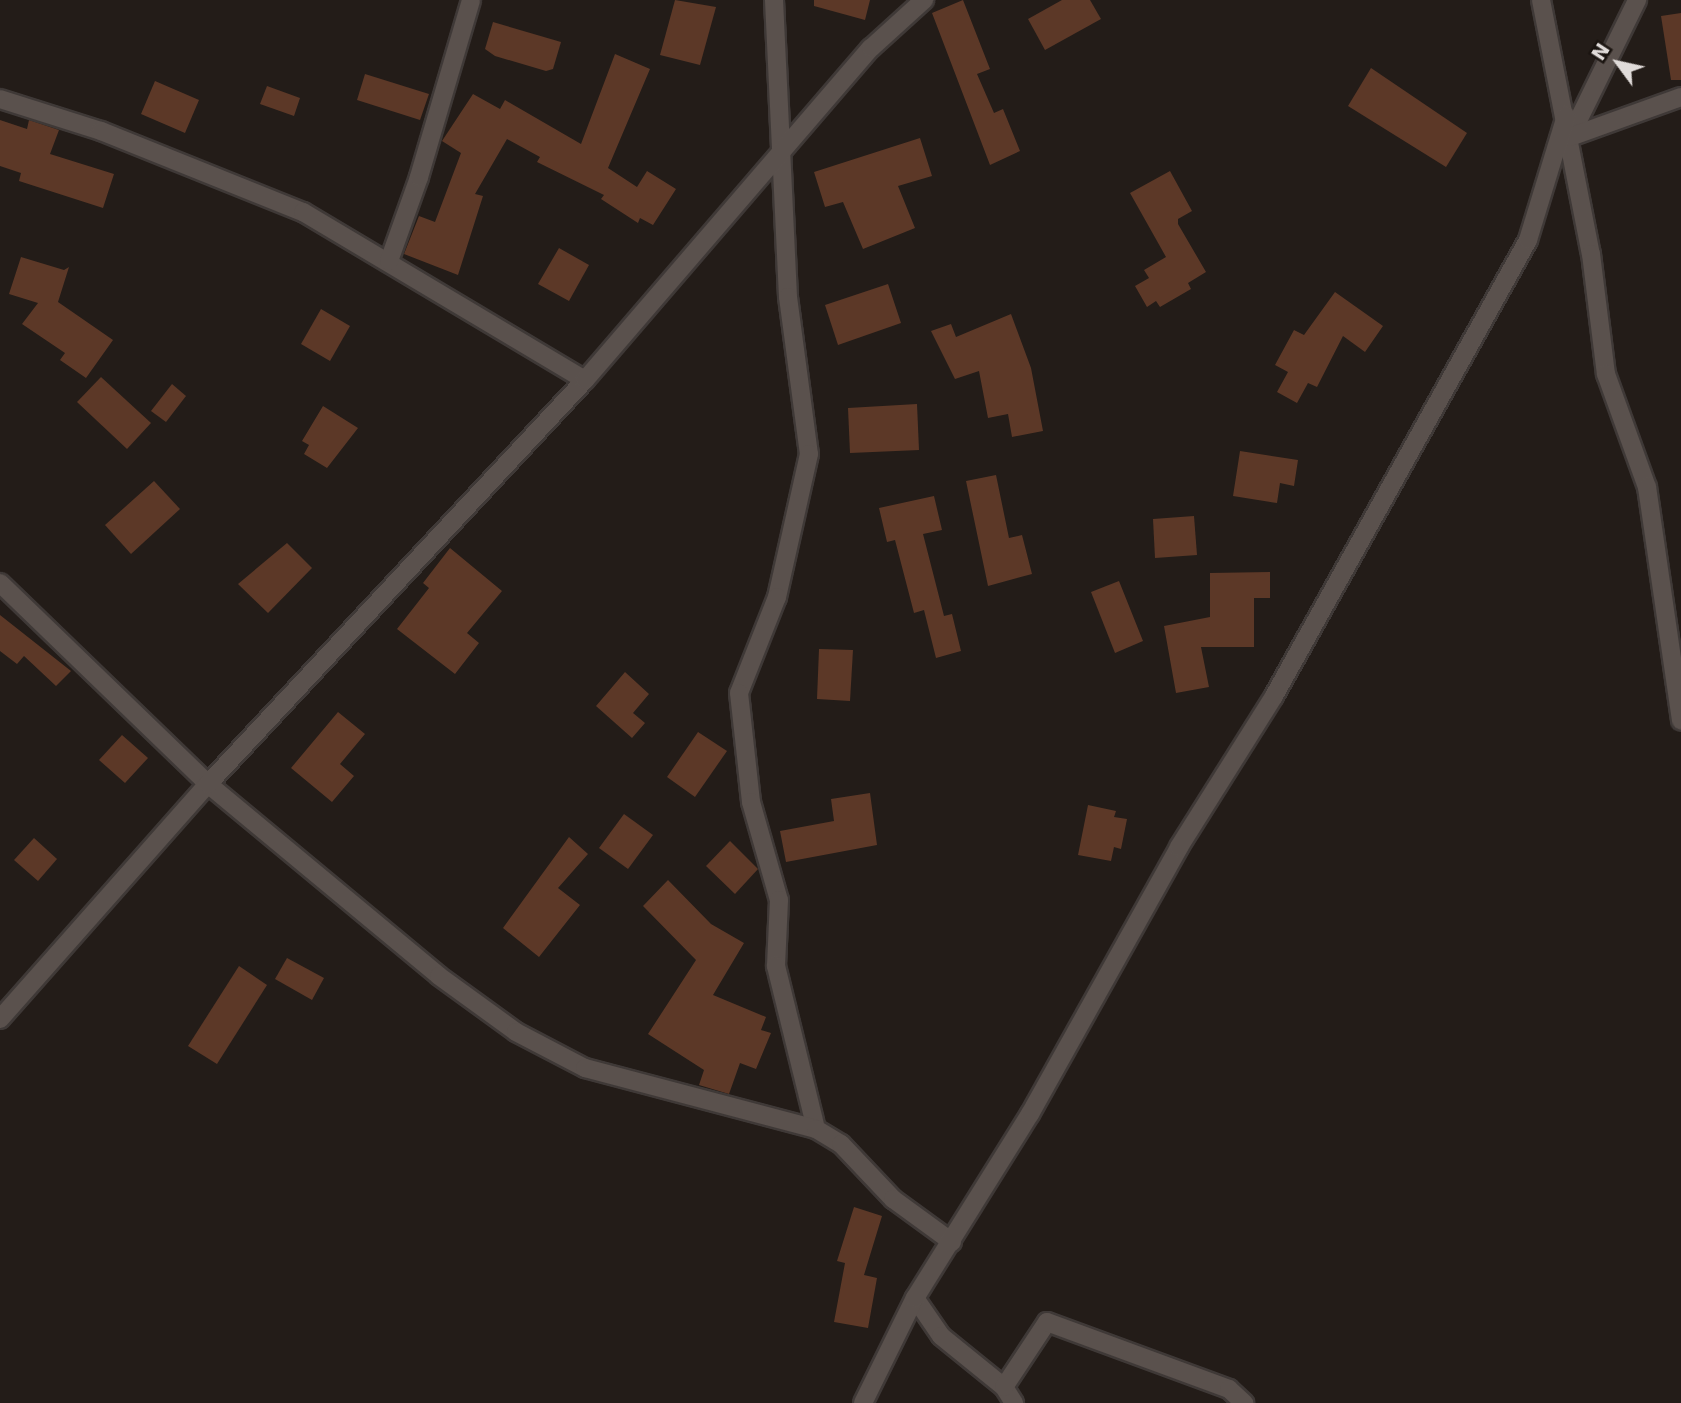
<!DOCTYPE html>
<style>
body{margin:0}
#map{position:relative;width:1681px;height:1403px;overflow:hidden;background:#231c18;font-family:"DejaVu Sans",sans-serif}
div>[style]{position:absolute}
.building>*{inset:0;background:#5c3827}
.roads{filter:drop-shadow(2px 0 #3f3937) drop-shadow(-2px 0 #3f3937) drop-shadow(0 2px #3f3937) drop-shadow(0 -2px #3f3937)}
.minor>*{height:18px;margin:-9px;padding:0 9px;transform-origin:9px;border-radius:9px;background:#5a514d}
span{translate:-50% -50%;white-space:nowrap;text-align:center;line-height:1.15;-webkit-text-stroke:6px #19130f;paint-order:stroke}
.north{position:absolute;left:1583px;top:28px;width:70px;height:70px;-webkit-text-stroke:5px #19130f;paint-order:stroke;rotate:303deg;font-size:19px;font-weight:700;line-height:28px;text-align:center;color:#e0dbd9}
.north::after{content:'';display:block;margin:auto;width:24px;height:32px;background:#e0dbd9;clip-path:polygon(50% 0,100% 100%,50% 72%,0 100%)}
</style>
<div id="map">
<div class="building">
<div style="clip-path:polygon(675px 0,716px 7px,700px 65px,660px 55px)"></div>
<div style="clip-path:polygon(814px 0,870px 0,865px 20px,814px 6px)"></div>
<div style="clip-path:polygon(963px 0,990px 69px,977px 74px,994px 113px,1003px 109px,1020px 151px,990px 165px,932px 13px)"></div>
<div style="clip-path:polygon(1062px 0,1090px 0,1101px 19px,1045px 50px,1028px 19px)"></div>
<div style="clip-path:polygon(1681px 13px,1681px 80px,1671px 80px,1661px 16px)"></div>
<div style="clip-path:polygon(493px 22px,561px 42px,553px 69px,546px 71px,495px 56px,485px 49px)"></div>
<div style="clip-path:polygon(615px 54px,650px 69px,608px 168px,637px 187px,647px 171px,676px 189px,653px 225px,640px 218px,638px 223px,601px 199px,604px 195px,537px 162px,540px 157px,507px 139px,475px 194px,483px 196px,458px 275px,404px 254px,419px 216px,435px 222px,461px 153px,442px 141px,473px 94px,500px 109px,505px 100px,581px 144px)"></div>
<div style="clip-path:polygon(1371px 68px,1467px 133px,1446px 167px,1348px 106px)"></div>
<div style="clip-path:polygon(365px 74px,429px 94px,420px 120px,357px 100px)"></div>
<div style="clip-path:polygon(155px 81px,199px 100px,185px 133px,141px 114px)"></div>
<div style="clip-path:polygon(267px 86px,300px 98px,294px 116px,260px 104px)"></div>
<div style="clip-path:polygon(0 120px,27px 129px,29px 120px,59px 130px,50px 154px,114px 174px,103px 208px,19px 181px,21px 173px,0 166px)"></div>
<div style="clip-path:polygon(920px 138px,932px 176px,898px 186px,915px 228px,863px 249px,843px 202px,825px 207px,814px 172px)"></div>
<div style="clip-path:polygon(1170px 171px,1192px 211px,1178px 219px,1178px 224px,1206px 272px,1188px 283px,1191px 289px,1160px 307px,1156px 301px,1147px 307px,1135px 286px,1149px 278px,1144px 270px,1166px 257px,1130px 193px)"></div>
<div style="clip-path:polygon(559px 248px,589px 265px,569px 301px,538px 284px)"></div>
<div style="clip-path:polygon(21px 257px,64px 270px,69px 267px,58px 302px,113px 340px,86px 378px,60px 360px,65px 353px,22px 324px,38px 303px,9px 294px)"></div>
<div style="clip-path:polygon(888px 284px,901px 323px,838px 345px,825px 305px)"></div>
<div style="clip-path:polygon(1335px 292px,1383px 326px,1365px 352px,1343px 336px,1317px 387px,1308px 383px,1297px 403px,1277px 392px,1288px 372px,1275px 365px,1294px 330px,1304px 335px)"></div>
<div style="clip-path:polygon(321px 309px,350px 326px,330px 361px,301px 344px)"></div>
<div style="clip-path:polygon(1011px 314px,1031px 368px,1043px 431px,1012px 437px,1008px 414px,988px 418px,979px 371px,955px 379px,931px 331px,951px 324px,956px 337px)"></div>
<div style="clip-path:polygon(101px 377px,151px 423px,127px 449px,77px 402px)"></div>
<div style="clip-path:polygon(172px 384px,186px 396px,166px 422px,151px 411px)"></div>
<div style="clip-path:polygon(917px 404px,919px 450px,850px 453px,848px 408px)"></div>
<div style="clip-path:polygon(323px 406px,358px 428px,327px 468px,304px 454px,309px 445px,302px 441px)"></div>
<div style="clip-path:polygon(1240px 451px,1298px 460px,1294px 486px,1280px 483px,1277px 503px,1233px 496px)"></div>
<div style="clip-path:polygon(996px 475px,1009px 538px,1022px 535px,1032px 574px,988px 586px,966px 481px)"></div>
<div style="clip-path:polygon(154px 481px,180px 509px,131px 554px,105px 525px)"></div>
<div style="clip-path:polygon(934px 496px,942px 530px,923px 534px,944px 616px,952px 614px,961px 651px,936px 658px,924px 610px,914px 613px,895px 540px,887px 542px,879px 508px)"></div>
<div style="clip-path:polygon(1194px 516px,1197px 555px,1155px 558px,1153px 519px)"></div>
<div style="clip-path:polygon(287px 543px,312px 568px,268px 613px,238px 584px)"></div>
<div style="clip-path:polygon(450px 548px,502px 591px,467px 633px,479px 643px,455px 674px,397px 629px,429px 588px,423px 583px)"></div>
<div style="clip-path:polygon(1270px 572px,1270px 598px,1254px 598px,1254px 647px,1201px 647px,1209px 687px,1176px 693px,1164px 626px,1210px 617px,1210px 573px)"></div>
<div style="clip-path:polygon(1119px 581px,1143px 641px,1115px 653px,1091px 592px)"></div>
<div style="clip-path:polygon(0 615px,71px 671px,56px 686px,24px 656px,17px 664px,0 651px)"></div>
<div style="clip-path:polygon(819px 649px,853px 650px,850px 701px,817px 699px)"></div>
<div style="clip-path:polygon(625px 672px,649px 694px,633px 713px,645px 723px,632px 738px,596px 706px)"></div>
<div style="clip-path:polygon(338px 712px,365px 734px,340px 764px,354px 776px,332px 802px,291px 768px)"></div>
<div style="clip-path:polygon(698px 732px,727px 751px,695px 797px,667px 777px)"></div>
<div style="clip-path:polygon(122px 735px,148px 758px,125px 783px,99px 760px)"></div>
<div style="clip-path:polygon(870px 793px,877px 845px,786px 862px,780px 831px,834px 821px,831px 799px)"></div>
<div style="clip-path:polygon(1088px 805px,1116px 811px,1114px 817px,1127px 819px,1121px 849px,1114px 847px,1111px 861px,1078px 855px)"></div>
<div style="clip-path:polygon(624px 814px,653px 835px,628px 869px,599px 848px)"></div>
<div style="clip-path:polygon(569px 837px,588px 854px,558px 888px,580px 905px,539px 957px,503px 928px)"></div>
<div style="clip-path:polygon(34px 838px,57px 859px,38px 881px,14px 860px)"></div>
<div style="clip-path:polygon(730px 841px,758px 869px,735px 894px,706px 866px)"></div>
<div style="clip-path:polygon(668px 880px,711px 924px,744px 943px,713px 995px,766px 1017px,761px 1030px,771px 1033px,756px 1069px,740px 1063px,729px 1094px,699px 1085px,704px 1070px,648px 1034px,696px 960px,643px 906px)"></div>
<div style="clip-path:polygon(287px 958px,324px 978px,312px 1000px,275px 979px)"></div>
<div style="clip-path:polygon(239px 966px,267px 985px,217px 1064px,188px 1046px)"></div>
<div style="clip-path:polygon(854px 1207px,882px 1216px,864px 1275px,877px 1278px,868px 1328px,834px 1322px,845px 1263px,837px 1261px)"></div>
</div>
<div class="roads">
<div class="minor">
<div style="left:774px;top:0;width:297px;rotate:87.3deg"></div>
<div style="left:788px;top:297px;width:158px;rotate:82.4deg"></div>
<div style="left:809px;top:454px;width:147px;rotate:102.6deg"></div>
<div style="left:777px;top:597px;width:103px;rotate:111.6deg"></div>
<div style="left:739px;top:693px;width:110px;rotate:83.7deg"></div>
<div style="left:751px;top:802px;width:102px;rotate:74.1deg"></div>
<div style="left:779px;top:900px;width:66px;rotate:92.6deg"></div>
<div style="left:776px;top:966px;width:168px;rotate:76.2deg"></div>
<div style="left:1541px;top:0;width:259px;rotate:78.9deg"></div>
<div style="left:1591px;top:254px;width:121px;rotate:82.9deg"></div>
<div style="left:1606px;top:374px;width:120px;rotate:70.1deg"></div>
<div style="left:1647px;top:487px;width:236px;rotate:81.7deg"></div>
<div style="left:0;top:99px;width:106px;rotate:17.6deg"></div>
<div style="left:101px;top:131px;width:218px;rotate:21.9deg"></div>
<div style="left:303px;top:212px;width:328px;rotate:30.8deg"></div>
<div style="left:1570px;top:137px;width:153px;rotate:-63.9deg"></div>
<div style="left:1570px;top:137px;width:118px;rotate:-19.8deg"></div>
<div style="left:389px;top:261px;width:89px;rotate:-70.3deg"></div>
<div style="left:419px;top:177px;width:184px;rotate:-73.6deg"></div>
<div style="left:0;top:583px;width:289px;rotate:44deg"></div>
<div style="left:208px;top:784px;width:300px;rotate:39.7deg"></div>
<div style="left:439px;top:976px;width:95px;rotate:36deg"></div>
<div style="left:516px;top:1032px;width:78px;rotate:27.6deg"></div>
<div style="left:585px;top:1068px;width:239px;rotate:14.8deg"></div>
<div style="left:816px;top:1129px;width:29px;rotate:31deg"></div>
<div style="left:841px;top:1144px;width:76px;rotate:46.6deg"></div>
<div style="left:893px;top:1199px;width:73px;rotate:36.1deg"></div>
<div style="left:0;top:1019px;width:314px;rotate:-48.5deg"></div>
<div style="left:208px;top:784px;width:553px;rotate:-46.98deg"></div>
<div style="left:585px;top:380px;width:438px;rotate:-49.3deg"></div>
<div style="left:871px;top:48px;width:72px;rotate:-42.2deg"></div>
<div style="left:915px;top:1298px;width:46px;rotate:55.6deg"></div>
<div style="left:941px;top:1336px;width:81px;rotate:39deg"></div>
<div style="left:1004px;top:1387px;width:19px;rotate:58deg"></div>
<div style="left:1004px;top:1387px;width:78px;rotate:-56.5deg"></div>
<div style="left:1047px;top:1322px;width:194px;rotate:20.2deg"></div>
<div style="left:1229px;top:1389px;width:21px;rotate:43deg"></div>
<div style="left:863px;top:1403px;width:117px;rotate:-63.7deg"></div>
<div style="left:915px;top:1298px;width:217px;rotate:-58deg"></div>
<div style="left:1030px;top:1114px;width:306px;rotate:-60.8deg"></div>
<div style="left:1179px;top:847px;width:178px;rotate:-57.8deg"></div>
<div style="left:1274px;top:696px;width:522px;rotate:-60.88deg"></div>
<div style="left:1528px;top:240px;width:130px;rotate:-73deg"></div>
</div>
</div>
<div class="north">N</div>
</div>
